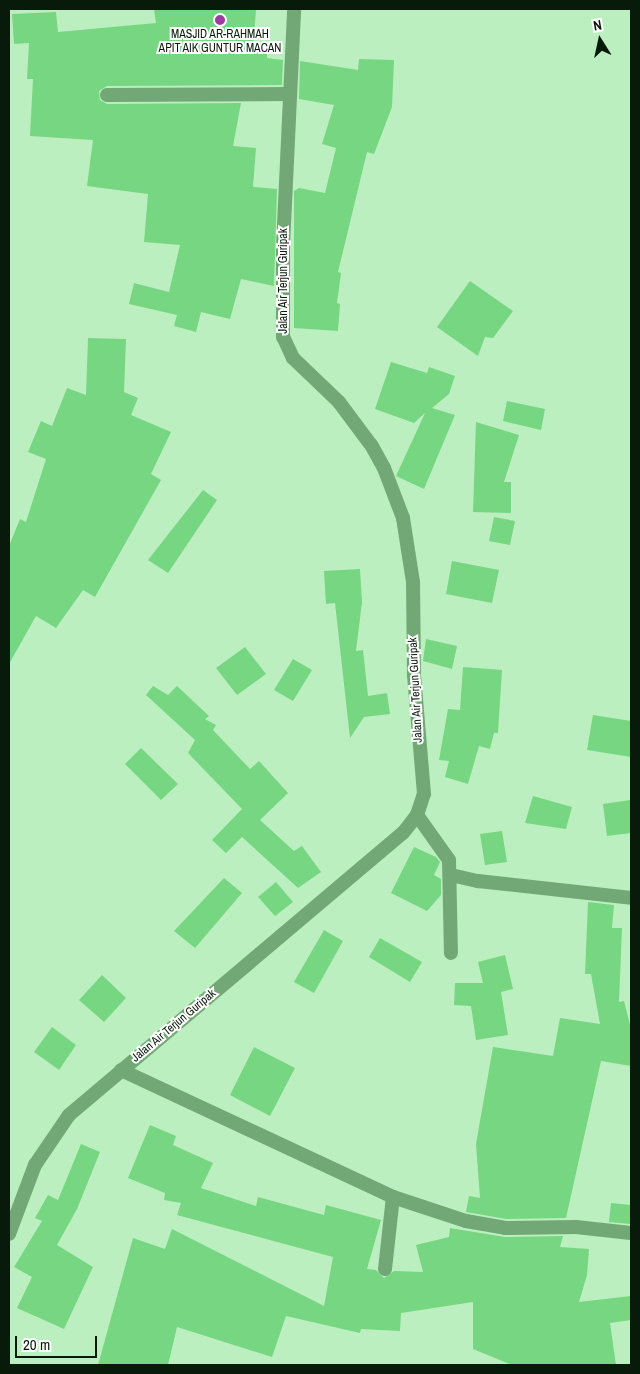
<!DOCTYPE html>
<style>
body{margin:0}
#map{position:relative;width:640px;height:1374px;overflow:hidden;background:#bcefbf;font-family:"Archivo Narrow",sans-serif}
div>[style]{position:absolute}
.building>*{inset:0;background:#77d681}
.minor>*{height:14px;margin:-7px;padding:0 7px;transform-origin:7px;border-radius:7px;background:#71a875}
.tertiary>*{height:14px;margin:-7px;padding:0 7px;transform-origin:7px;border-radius:7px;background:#71a875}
.dots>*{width:14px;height:14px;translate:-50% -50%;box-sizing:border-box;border:2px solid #fff;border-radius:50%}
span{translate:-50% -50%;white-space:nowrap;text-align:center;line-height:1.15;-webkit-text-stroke:4px #fff;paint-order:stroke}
.poi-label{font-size:12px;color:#081b0a}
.street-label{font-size:12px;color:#081b0a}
.frame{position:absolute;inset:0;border:10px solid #081b0a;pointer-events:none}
.north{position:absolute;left:575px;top:15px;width:50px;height:50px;-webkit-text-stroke:4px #fff;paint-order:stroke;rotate:350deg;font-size:14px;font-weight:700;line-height:20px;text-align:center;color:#081b0a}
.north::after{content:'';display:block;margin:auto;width:18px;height:22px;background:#081b0a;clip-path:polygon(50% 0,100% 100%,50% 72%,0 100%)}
.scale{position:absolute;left:15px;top:1336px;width:82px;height:22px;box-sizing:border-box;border:2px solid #081b0a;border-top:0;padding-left:6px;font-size:15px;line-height:18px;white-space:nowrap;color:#081b0a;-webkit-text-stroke:4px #fff;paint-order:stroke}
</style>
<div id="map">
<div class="building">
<div style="clip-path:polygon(154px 9px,256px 9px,253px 53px,267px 53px,267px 58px,283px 60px,282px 85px,107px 86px,99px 91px,100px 100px,107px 104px,241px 103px,233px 146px,256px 148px,253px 187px,277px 189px,274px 286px,241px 279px,230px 319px,201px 312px,196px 332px,174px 326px,177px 315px,129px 304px,134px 283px,169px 292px,180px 245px,144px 242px,148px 194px,87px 186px,93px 140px,30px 136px,33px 79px,27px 79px,29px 43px,14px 44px,12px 14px,56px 12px,58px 32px,156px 23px)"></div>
<div style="clip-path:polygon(359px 59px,394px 60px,392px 107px,374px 154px,367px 152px,338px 272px,341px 273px,337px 303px,340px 304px,338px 331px,294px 328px,294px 191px,299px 188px,325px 193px,336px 148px,322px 144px,334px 105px,299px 99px,300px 61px,358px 70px)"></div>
<div style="clip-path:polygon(470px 281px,513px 311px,493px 338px,485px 337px,478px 356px,437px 327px)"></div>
<div style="clip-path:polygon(88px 338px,126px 339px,124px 392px,138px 398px,131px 415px,171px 432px,151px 474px,161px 480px,95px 597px,83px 590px,56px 628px,36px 616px,9px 664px,9px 546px,20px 519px,26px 522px,46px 459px,28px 452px,41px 421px,52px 426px,67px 388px,86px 395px)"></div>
<div style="clip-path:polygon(391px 362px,427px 373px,429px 367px,455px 376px,449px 394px,432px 408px,455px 415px,424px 489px,396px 476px,425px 413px,414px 423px,375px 409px)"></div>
<div style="clip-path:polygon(507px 401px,545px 409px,541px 430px,503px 421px)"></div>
<div style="clip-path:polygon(476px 422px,519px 435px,504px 482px,511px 482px,511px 513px,473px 512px)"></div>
<div style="clip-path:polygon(203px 490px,217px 500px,168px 573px,148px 560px)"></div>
<div style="clip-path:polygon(494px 517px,515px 521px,510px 545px,489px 541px)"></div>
<div style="clip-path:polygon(452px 561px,499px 570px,492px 603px,446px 594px)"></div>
<div style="clip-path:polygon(360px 569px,362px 602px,356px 651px,363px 650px,368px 696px,387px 693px,390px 714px,364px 717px,350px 738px,335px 603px,326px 604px,324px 571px)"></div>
<div style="clip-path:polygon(426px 639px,457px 646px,452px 669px,423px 661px)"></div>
<div style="clip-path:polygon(245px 647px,266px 674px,237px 695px,216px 668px)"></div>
<div style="clip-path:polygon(293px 659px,312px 670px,293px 701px,274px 690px)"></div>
<div style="clip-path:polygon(463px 667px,502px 670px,498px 733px,494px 733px,490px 749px,479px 746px,468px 784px,445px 777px,449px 761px,439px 760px,448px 709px,460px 710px)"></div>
<div style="clip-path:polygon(153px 686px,168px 695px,177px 686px,209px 716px,205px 719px,216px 725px,213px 730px,250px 769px,259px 761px,288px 793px,260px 820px,294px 851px,302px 846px,321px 872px,298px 888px,242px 837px,226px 853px,212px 840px,242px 809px,188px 753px,195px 740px,146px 695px)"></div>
<div style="clip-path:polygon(593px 715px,631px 721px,631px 757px,587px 750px)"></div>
<div style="clip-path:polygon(141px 748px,178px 784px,161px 800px,125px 764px)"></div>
<div style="clip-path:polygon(533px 796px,572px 807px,566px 829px,525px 823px)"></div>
<div style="clip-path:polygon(630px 800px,631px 833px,607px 836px,603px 804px)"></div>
<div style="clip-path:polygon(502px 831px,507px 862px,485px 865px,480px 834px)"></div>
<div style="clip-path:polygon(414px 847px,436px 857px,440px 862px,434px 875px,441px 879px,441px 895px,427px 911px,391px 893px)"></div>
<div style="clip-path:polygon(224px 878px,242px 893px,195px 948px,174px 931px)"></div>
<div style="clip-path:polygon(276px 882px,293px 902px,275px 916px,258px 897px)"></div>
<div style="clip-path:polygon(588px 902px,614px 905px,612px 928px,622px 928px,619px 1002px,624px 1001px,631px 1029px,631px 1066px,601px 1061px,566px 1218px,506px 1219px,466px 1212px,469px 1196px,480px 1198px,476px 1144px,493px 1047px,553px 1056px,560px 1018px,600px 1024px,591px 974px,585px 974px)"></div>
<div style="clip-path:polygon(324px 930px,343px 941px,314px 993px,294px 982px)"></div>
<div style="clip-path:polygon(380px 938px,422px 962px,410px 982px,369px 957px)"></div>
<div style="clip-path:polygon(505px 955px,513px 989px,501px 992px,508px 1035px,476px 1040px,471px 1006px,454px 1005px,455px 983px,483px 983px,478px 962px)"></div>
<div style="clip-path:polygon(102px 975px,126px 998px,104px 1022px,79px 1000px)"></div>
<div style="clip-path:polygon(52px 1027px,76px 1045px,59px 1070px,34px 1052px)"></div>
<div style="clip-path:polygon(254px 1047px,295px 1068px,270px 1116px,230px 1095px)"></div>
<div style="clip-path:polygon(150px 1125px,176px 1136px,173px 1145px,213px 1163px,201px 1188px,256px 1206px,258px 1197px,324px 1215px,326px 1205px,381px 1220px,367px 1269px,376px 1270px,384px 1278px,394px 1271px,423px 1272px,416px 1245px,449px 1237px,450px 1228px,505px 1237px,563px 1236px,560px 1247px,589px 1249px,587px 1275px,579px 1302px,631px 1296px,631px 1320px,610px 1323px,616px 1365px,512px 1365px,473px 1349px,473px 1302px,401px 1313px,400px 1331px,361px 1329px,360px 1333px,286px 1316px,272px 1357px,177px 1327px,168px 1365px,98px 1365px,133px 1238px,165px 1249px,172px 1229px,324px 1306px,333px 1257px,177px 1215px,181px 1203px,164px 1200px,165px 1193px,128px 1178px)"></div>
<div style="clip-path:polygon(81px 1144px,100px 1152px,77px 1209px,57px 1245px,93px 1267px,64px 1329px,17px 1308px,32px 1277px,14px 1267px,42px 1221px,35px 1218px,48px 1195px,58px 1200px)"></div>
<div style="clip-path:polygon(611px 1203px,631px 1205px,630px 1224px,609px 1222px)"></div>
</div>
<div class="minor">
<div style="left:107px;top:95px;width:183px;rotate:-0.3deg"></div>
<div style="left:417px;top:815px;width:55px;rotate:54.6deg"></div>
<div style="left:449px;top:860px;width:93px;rotate:88.8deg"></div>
<div style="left:451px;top:875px;width:28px;rotate:13deg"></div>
<div style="left:478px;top:881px;width:154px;rotate:6.3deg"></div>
<div style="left:121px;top:1070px;width:300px;rotate:25deg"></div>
<div style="left:393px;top:1197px;width:77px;rotate:18.2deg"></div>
<div style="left:466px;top:1221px;width:40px;rotate:10deg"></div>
<div style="left:505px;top:1228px;width:71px;rotate:-0.8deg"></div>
<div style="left:576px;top:1227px;width:55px;rotate:6.2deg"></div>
<div style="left:385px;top:1269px;width:72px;rotate:-83.7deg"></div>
</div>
<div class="tertiary">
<div style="left:9px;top:1234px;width:74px;rotate:-69.4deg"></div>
<div style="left:35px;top:1165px;width:60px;rotate:-55.8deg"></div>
<div style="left:69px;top:1115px;width:437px;rotate:-40.2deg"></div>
<div style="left:403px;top:833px;width:23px;rotate:-52deg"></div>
<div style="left:417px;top:815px;width:22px;rotate:-72deg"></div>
<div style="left:424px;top:794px;width:118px;rotate:-94.8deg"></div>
<div style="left:414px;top:676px;width:94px;rotate:-90.6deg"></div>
<div style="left:413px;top:582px;width:65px;rotate:-98.9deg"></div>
<div style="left:403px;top:518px;width:53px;rotate:-110.8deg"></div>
<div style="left:384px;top:468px;width:26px;rotate:-119deg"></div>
<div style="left:371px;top:445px;width:54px;rotate:-126.7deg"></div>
<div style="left:339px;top:402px;width:64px;rotate:-136.3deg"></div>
<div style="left:293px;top:358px;width:23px;rotate:-115deg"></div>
<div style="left:283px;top:337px;width:91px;rotate:-90deg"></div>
<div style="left:283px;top:246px;width:237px;rotate:-87.3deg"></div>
</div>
<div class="dots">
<div style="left:220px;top:20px;background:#9e3ba1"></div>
</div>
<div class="poi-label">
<span style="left:220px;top:42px">MASJID AR-RAHMAH<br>APIT AIK GUNTUR MACAN</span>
</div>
<div class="street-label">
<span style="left:284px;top:281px;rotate:-90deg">Jalan Air Terjun Guripak</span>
<span style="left:416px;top:690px;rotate:-93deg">Jalan Air Terjun Guripak</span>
<span style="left:174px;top:1026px;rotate:-40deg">Jalan Air Terjun Guripak</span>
</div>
<div class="frame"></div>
<div class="north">N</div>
<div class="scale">20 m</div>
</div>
